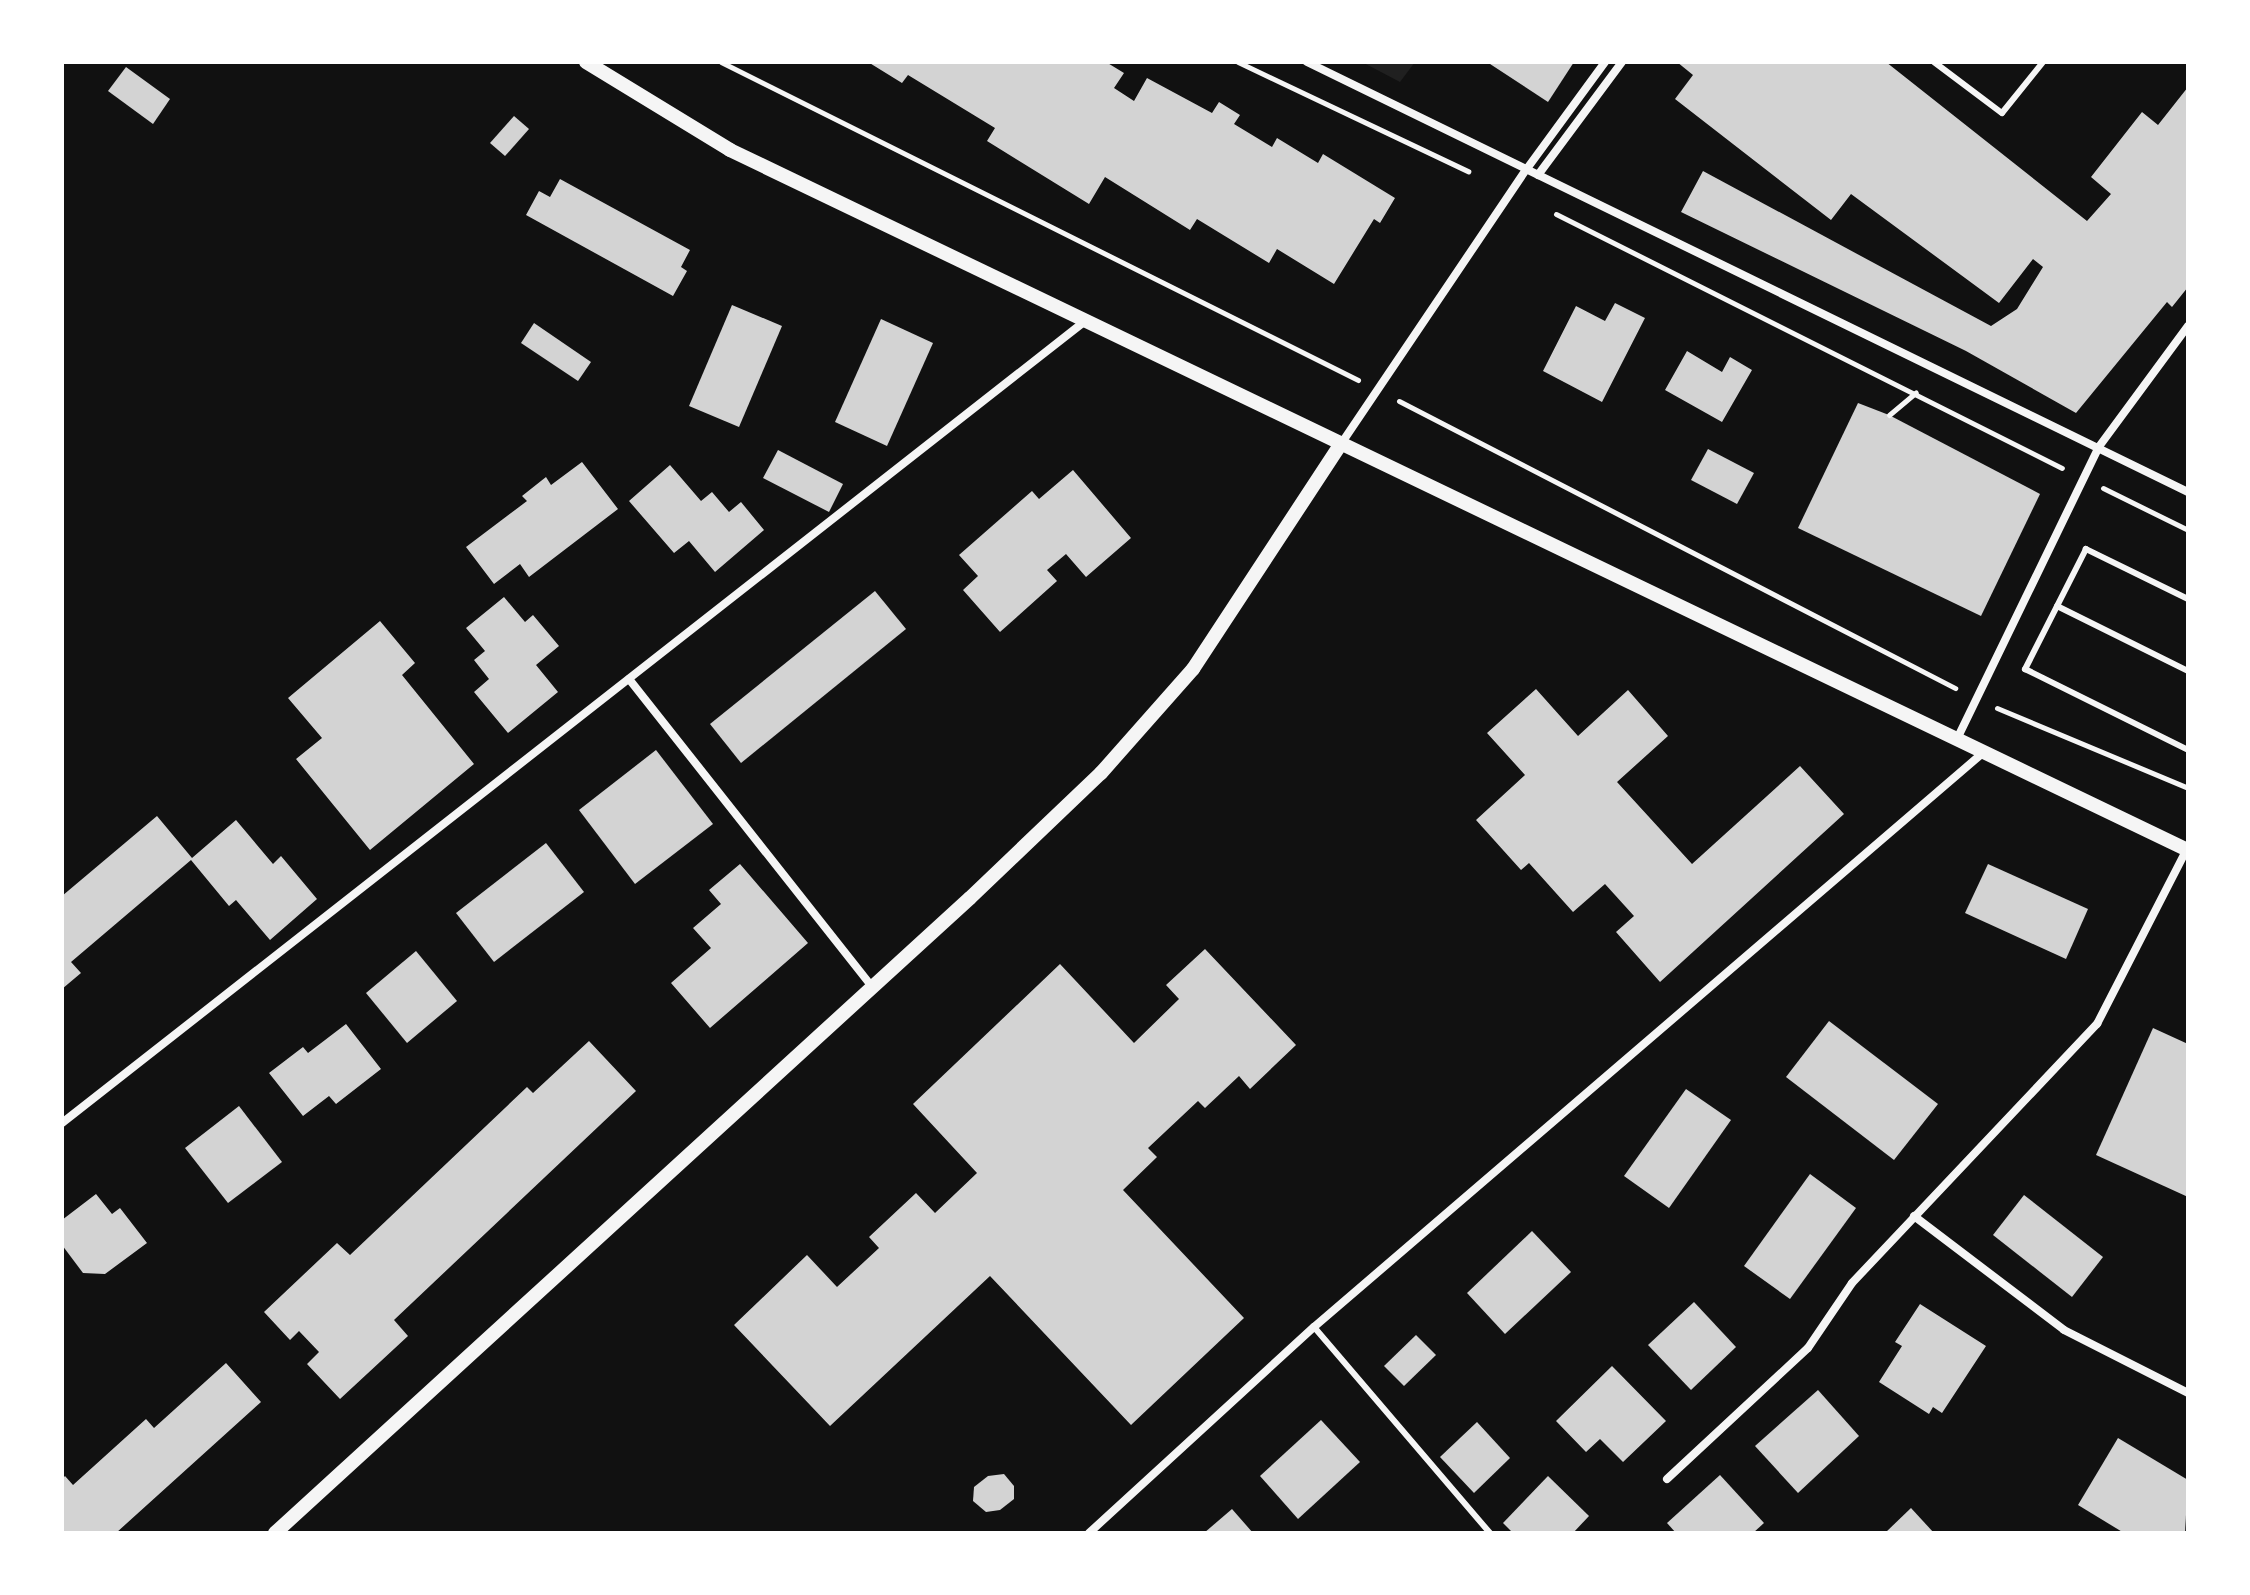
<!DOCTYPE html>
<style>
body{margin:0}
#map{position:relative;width:2250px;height:1595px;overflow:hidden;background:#111;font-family:"Fira Sans Condensed",sans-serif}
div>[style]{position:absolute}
.green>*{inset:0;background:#202020}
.building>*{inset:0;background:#d3d3d3}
.path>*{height:5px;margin:-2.5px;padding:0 2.5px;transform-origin:2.5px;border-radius:2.5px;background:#f5f5f5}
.service>*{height:6px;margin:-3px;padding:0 3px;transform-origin:3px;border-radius:3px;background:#f5f5f5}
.minor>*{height:8px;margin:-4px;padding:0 4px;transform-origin:4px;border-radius:4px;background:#f5f5f5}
.tertiary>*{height:14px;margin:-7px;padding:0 7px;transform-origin:7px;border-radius:7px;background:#f5f5f5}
span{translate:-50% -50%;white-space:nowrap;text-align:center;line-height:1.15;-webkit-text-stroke:8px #fff;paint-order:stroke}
.frame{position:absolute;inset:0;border:64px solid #fff;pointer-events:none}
</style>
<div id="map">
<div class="green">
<div style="clip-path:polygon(1362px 62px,1415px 62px,1400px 82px)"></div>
</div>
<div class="building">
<div style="clip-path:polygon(868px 62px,1106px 62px,1124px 73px,1114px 88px,1134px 101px,1147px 78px,1212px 113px,1219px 102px,1240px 115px,1234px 124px,1272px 147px,1277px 138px,1318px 163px,1323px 154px,1395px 198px,1380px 223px,1374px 219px,1334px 284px,1277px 249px,1269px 263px,1197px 219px,1190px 230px,1105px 177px,1089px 204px,987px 141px,995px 128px,908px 75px,902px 83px)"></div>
<div style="clip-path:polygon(1487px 62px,1574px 62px,1548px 102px)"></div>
<div style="clip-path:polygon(1677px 62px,1886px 62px,2087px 221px,2111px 194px,2091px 177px,2142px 112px,2158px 125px,2188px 87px,2188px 287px,2172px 307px,2167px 302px,2076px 413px,1966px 351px,1681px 212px,1703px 171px,1991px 326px,2017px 309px,2043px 267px,2033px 259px,1999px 303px,1851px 194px,1831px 220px,1675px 99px,1693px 75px)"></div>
<div style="clip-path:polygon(126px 67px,170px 99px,153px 124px,108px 91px)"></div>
<div style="clip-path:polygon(514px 116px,529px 129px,505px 156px,490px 143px)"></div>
<div style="clip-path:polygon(560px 179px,690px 250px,681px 267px,687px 271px,673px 296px,526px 215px,539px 191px,550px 197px)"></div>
<div style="clip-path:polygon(1615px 303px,1645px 318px,1602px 402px,1543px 371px,1576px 306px,1605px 321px)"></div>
<div style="clip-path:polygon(732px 305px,782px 326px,739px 427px,689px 406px)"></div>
<div style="clip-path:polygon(881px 319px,933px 343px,887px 446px,835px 422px)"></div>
<div style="clip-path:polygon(534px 323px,591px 362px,578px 381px,521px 343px)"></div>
<div style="clip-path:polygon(1687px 351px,1722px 372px,1730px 357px,1752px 370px,1722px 422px,1665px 390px)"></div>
<div style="clip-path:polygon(1858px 403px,1889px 415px,2040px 494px,1981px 616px,1798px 528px)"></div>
<div style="clip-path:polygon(1708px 449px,1754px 473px,1737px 504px,1691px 480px)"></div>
<div style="clip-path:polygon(778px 450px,843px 484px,829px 512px,763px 478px)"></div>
<div style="clip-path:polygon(582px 462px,618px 509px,529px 577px,520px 564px,494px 584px,466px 547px,527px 501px,522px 496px,546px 477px,551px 485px)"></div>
<div style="clip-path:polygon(670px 465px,701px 501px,712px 492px,729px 512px,741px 502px,764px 530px,715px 572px,689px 541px,674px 553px,629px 501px)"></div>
<div style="clip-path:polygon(1073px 470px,1131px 538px,1086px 577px,1066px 554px,1047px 570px,1057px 581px,1000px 632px,963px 590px,978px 576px,959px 555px,1032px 491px,1039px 499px)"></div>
<div style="clip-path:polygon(875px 591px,906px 629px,741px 763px,710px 724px)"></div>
<div style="clip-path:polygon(504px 597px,525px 622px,533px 615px,559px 646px,536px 665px,558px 692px,508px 733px,474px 692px,489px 679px,474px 660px,485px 651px,466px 628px)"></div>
<div style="clip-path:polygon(380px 621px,415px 663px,402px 675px,474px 764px,370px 850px,296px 759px,322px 738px,288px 698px)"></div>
<div style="clip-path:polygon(1536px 689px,1578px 736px,1628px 690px,1668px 736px,1617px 782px,1692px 864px,1800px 766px,1844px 814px,1660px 982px,1616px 932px,1634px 916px,1605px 884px,1573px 912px,1529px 863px,1521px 870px,1476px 820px,1525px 775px,1487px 733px)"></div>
<div style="clip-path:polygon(656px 750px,713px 824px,635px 884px,579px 810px)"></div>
<div style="clip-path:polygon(157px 816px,192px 858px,236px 820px,273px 864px,281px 856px,317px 899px,270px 940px,236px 900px,229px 906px,191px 860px,71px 962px,81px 973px,62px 989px,62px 896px)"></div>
<div style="clip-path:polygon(546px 843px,584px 892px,494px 962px,456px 913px)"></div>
<div style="clip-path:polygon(740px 864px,808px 943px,710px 1028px,671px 983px,711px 948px,693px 928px,721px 904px,709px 890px)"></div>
<div style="clip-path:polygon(1988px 864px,2088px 909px,2066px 959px,1965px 913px)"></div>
<div style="clip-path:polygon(1205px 949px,1296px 1045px,1250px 1089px,1239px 1076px,1205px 1108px,1198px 1101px,1148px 1148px,1157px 1157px,1123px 1190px,1244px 1318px,1131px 1425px,990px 1276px,830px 1426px,734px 1325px,807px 1255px,837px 1287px,879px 1248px,869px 1237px,916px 1193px,935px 1213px,977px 1173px,913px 1104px,1060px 964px,1134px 1043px,1179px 999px,1166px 985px)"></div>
<div style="clip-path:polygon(416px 951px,457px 1001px,407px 1043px,366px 993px)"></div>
<div style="clip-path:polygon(1829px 1021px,1938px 1104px,1894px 1160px,1786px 1077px)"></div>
<div style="clip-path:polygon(346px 1024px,381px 1069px,336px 1104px,329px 1096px,303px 1116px,269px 1073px,303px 1047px,308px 1053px)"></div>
<div style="clip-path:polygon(2153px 1028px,2188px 1044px,2188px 1197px,2096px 1155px)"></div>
<div style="clip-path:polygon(589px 1041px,636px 1091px,394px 1320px,408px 1336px,340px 1399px,307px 1364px,319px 1352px,299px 1331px,290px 1340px,264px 1312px,337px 1243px,350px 1255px,527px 1087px,533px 1093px)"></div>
<div style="clip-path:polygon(1686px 1089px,1731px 1120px,1669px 1208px,1624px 1176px)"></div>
<div style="clip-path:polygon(239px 1106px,282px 1162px,228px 1203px,185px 1148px)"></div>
<div style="clip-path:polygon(1810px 1174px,1856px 1208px,1790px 1299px,1744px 1266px)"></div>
<div style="clip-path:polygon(96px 1194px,112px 1214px,120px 1208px,147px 1243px,105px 1274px,83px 1273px,62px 1245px,62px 1220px)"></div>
<div style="clip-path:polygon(2024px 1195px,2103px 1257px,2072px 1297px,1993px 1235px)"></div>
<div style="clip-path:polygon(1532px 1231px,1571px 1272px,1505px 1334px,1467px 1293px)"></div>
<div style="clip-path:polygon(1694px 1302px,1736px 1347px,1691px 1390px,1648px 1345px)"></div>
<div style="clip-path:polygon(1920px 1304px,1986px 1346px,1942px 1413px,1933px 1407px,1929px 1414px,1879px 1382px,1902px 1346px,1895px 1342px)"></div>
<div style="clip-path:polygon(1416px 1335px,1436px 1355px,1404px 1386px,1384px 1366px)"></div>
<div style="clip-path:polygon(226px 1363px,261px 1402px,116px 1533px,62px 1533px,62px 1479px,65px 1476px,73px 1485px,146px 1419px,154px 1428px)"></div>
<div style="clip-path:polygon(1612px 1366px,1666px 1421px,1623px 1462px,1600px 1439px,1586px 1452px,1556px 1421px)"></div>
<div style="clip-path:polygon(1818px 1390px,1859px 1436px,1798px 1493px,1755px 1446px)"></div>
<div style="clip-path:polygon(1321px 1420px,1360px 1462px,1298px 1519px,1260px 1476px)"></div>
<div style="clip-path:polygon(1477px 1422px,1510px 1458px,1474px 1493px,1440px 1457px)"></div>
<div style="clip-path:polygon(2118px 1438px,2188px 1480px,2185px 1533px,2124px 1533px,2078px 1505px)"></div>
<div style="clip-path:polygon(1004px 1474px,1014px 1486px,1014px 1499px,1000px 1510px,986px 1512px,973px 1501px,974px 1487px,988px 1476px)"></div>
<div style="clip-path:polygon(1720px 1475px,1764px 1523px,1753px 1533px,1676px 1533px,1667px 1523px)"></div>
<div style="clip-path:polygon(1548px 1476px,1589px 1516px,1573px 1533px,1513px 1533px,1503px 1523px)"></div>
<div style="clip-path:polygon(1911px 1508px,1934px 1533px,1885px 1533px)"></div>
<div style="clip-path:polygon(1232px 1509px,1253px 1533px,1204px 1533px)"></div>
</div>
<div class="path">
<div style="left:721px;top:62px;width:712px;rotate:26.53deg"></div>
<div style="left:1238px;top:62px;width:255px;rotate:25.4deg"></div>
<div style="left:1556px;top:214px;width:566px;rotate:26.66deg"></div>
<div style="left:1399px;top:401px;width:626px;rotate:27.3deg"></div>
<div style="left:1889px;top:415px;width:35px;rotate:-40deg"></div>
<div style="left:2103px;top:488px;width:95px;rotate:26.3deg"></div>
<div style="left:1997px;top:708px;width:207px;rotate:22.7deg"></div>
</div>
<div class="service">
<div style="left:1934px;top:62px;width:85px;rotate:36.9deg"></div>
<div style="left:2002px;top:113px;width:65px;rotate:-51.2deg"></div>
<div style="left:2188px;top:599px;width:114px;rotate:-153.9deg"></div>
<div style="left:2086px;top:549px;width:135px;rotate:116.9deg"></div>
<div style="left:2025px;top:669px;width:182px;rotate:26.4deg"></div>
<div style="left:2057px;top:606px;width:146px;rotate:26.4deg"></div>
<div style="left:1314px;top:1327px;width:271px;rotate:49.5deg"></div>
</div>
<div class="minor">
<div style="left:1307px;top:62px;width:980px;rotate:26.02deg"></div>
<div style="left:1538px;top:175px;width:141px;rotate:-53.4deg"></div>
<div style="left:1341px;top:444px;width:331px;rotate:-56deg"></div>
<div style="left:1526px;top:170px;width:134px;rotate:-53.8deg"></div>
<div style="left:629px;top:679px;width:392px;rotate:51.7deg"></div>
<div style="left:1957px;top:739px;width:323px;rotate:-64.1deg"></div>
<div style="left:2098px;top:448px;width:152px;rotate:-53.6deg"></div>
<div style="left:62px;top:1123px;width:1298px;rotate:-38.09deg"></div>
<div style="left:1914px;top:1216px;width:188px;rotate:37.2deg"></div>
<div style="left:2064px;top:1330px;width:139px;rotate:26.9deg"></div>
<div style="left:1667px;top:1479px;width:192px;rotate:-42.9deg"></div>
<div style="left:1808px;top:1348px;width:78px;rotate:-55.9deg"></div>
<div style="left:1852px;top:1283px;width:357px;rotate:-46.6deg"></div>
<div style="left:2097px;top:1024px;width:197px;rotate:-62.8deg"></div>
<div style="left:1089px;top:1533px;width:305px;rotate:-42.5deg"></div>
<div style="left:1314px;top:1327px;width:883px;rotate:-40.64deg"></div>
</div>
<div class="tertiary">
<div style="left:586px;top:62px;width:169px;rotate:31.4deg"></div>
<div style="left:730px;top:150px;width:1617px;rotate:25.65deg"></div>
<div style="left:275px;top:1533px;width:941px;rotate:-42.42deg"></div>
<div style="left:970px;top:898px;width:181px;rotate:-43.7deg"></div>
<div style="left:1101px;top:773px;width:139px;rotate:-48.5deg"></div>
<div style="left:1193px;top:669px;width:269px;rotate:-56.7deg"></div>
</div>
<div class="frame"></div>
</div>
